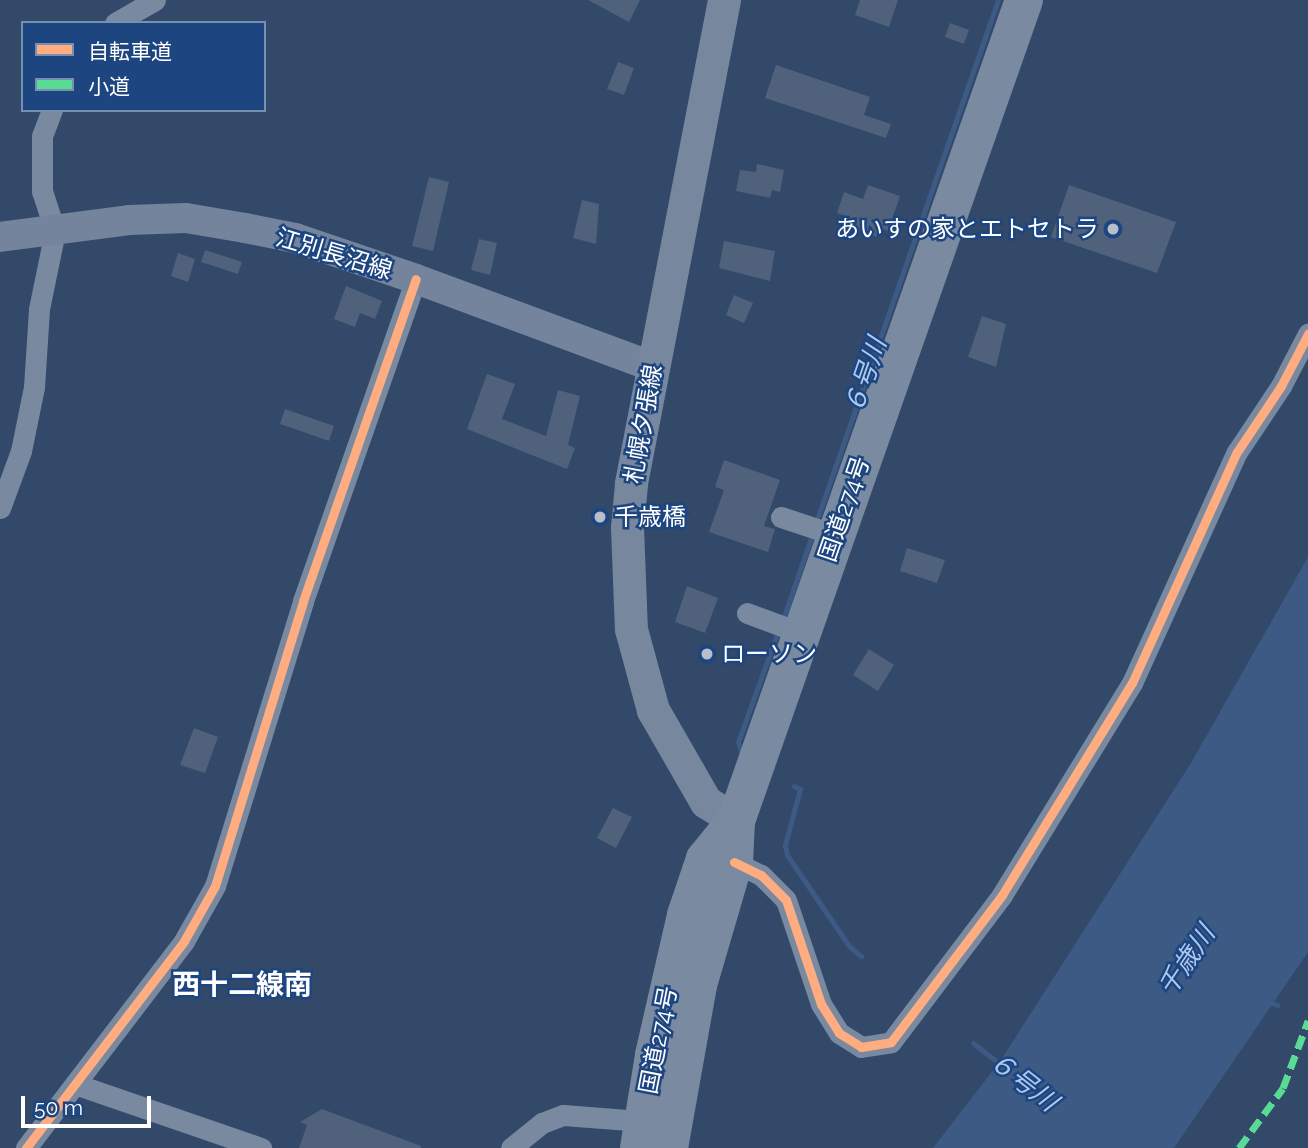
<!DOCTYPE html>
<meta charset="utf-8">
<style>
body{margin:0}
#map{position:relative;width:1308px;height:1148px;overflow:hidden;background:#33496a;font-family:Raleway,"Noto Sans JP",sans-serif}
div>[style]{position:absolute}
.water>*{inset:0;background:#3d5a85}
.stream>*{height:5px;margin:-2.5px;padding:0 2.5px;transform-origin:2.5px;border-radius:2.5px;background:#3d5a85}
.building>*{inset:0;background:#4f617b}
.street>*{height:21px;margin:-10.5px;padding:0 10.5px;transform-origin:10.5px;border-radius:10.5px;background:#7989a0}
.secondary>*{height:30px;margin:-15px;padding:0 15px;transform-origin:15px;border-radius:15px;background:#74849d}
.primary>*{height:33px;margin:-16.5px;padding:0 16.5px;transform-origin:16.5px;border-radius:16.5px;background:#77879e}
.highway>*{height:38px;margin:-19px;padding:0 19px;transform-origin:19px;border-radius:19px;background:#7a8aa0}
.quiet>*{height:7px;margin-top:-3.5px;transform-origin:0;background:repeating-linear-gradient(90deg,#5adb95 0 14px,transparent 0 21px)}
.cycleway>*{height:9px;margin:-4.5px;padding:0 4.5px;transform-origin:4.5px;border-radius:4.5px;background:#ffac80}
.dots>*{width:19px;height:19px;translate:-50% -50%;box-sizing:border-box;border:4px solid #1d4580;border-radius:50%}
span{translate:-50% -50%;white-space:nowrap;text-align:center;line-height:1.15;-webkit-text-stroke:5px #1d4580;paint-order:stroke}
.poi-label{font-size:24px;color:#fff}
.right{translate:-100% -50%;text-align:right}
.left{translate:0 -50%;text-align:left}
.street-label{font-size:24px;color:#fff}
.water-label{font-size:26px;color:#acc9f1;font-style:italic}
.quarter-label{font-size:28px;color:#fff;font-weight:700}
.legend{position:absolute;left:21px;top:21px;width:245px;height:91px;box-sizing:border-box;background:#1d4580;border:2px solid #778fb3;margin:0;padding:9px 12px;list-style:none;font-size:21px;color:#fff}
.legend li{display:flex;align-items:center;gap:14px;height:35px}
.legend b{width:35px;border:2px solid #778fb3}
.scale{position:absolute;left:21px;top:1096px;width:130px;height:32px;box-sizing:border-box;border:4px solid #fff;border-top:0;padding-left:9px;font-size:21px;line-height:24px;white-space:nowrap;color:#fff;-webkit-text-stroke:5px #1d4580;paint-order:stroke}
</style>
<div id="map">
<div class="water">
<div style="clip-path:polygon(1308px 557px,1308px 952px,1174px 1148px,933px 1148px,1001px 1060px,1191px 763px)"></div>
</div>
<div class="stream">
<div style="left:816px;top:522px;width:553px;rotate:-70.78deg"></div>
<div style="left:782px;top:622px;width:95px;rotate:-71deg"></div>
<div style="left:741px;top:751px;width:9px;rotate:-108deg"></div>
<div style="left:738px;top:742px;width:118px;rotate:-70.2deg"></div>
<div style="left:794px;top:786px;width:7px;rotate:27deg"></div>
<div style="left:800px;top:789px;width:58px;rotate:105deg"></div>
<div style="left:785px;top:845px;width:10px;rotate:79deg"></div>
<div style="left:787px;top:855px;width:110px;rotate:55.7deg"></div>
<div style="left:849px;top:946px;width:16px;rotate:40deg"></div>
<div style="left:1264px;top:1000px;width:14px;rotate:21deg"></div>
<div style="left:973px;top:1043px;width:39px;rotate:38deg"></div>
</div>
<div class="building">
<div style="clip-path:polygon(588px 0,640px 0,629px 22px)"></div>
<div style="clip-path:polygon(860px 0,898px 0,889px 27px,855px 15px)"></div>
<div style="clip-path:polygon(950px 23px,969px 30px,964px 44px,945px 37px)"></div>
<div style="clip-path:polygon(618px 62px,634px 68px,624px 95px,607px 89px)"></div>
<div style="clip-path:polygon(776px 65px,870px 97px,864px 115px,891px 124px,886px 138px,765px 98px)"></div>
<div style="clip-path:polygon(757px 164px,784px 170px,780px 192px,772px 190px,770px 198px,736px 191px,740px 170px,756px 172px)"></div>
<div style="clip-path:polygon(429px 177px,449px 182px,433px 251px,412px 246px)"></div>
<div style="clip-path:polygon(868px 185px,900px 196px,888px 231px,880px 228px,877px 237px,854px 229px,857px 220px,837px 213px,844px 192px,863px 199px)"></div>
<div style="clip-path:polygon(1069px 185px,1176px 222px,1157px 273px,1051px 237px)"></div>
<div style="clip-path:polygon(582px 200px,599px 204px,596px 244px,573px 238px)"></div>
<div style="clip-path:polygon(479px 239px,497px 243px,490px 275px,471px 270px)"></div>
<div style="clip-path:polygon(724px 241px,775px 251px,770px 281px,719px 268px)"></div>
<div style="clip-path:polygon(205px 250px,242px 262px,238px 274px,201px 262px)"></div>
<div style="clip-path:polygon(178px 253px,195px 259px,188px 282px,171px 276px)"></div>
<div style="clip-path:polygon(346px 286px,382px 301px,375px 319px,360px 313px,355px 327px,334px 319px)"></div>
<div style="clip-path:polygon(734px 295px,753px 303px,744px 323px,726px 315px)"></div>
<div style="clip-path:polygon(982px 316px,1006px 324px,996px 367px,968px 357px)"></div>
<div style="clip-path:polygon(487px 374px,515px 384px,502px 419px,546px 436px,558px 390px,580px 396px,568px 445px,575px 448px,567px 469px,467px 429px)"></div>
<div style="clip-path:polygon(285px 409px,334px 426px,329px 441px,280px 424px)"></div>
<div style="clip-path:polygon(724px 460px,780px 480px,764px 526px,775px 529px,768px 552px,709px 532px,724px 490px,715px 487px)"></div>
<div style="clip-path:polygon(907px 548px,945px 560px,937px 583px,900px 571px)"></div>
<div style="clip-path:polygon(687px 586px,718px 598px,705px 633px,675px 622px)"></div>
<div style="clip-path:polygon(869px 649px,894px 665px,878px 691px,853px 675px)"></div>
<div style="clip-path:polygon(194px 728px,218px 737px,205px 773px,180px 765px)"></div>
<div style="clip-path:polygon(613px 808px,632px 817px,616px 848px,597px 838px)"></div>
<div style="clip-path:polygon(322px 1109px,421px 1146px,421px 1148px,299px 1148px,307px 1125px,300px 1122px)"></div>
</div>
<div class="street">
<div style="left:115px;top:23px;width:46px;rotate:-29.9deg"></div>
<div style="left:0;top:508px;width:61px;rotate:-69.8deg"></div>
<div style="left:21px;top:451px;width:65px;rotate:-78.5deg"></div>
<div style="left:34px;top:387px;width:78px;rotate:-86.3deg"></div>
<div style="left:39px;top:309px;width:80px;rotate:-78.4deg"></div>
<div style="left:55px;top:231px;width:42px;rotate:-108deg"></div>
<div style="left:42px;top:191px;width:55px;rotate:-90deg"></div>
<div style="left:42px;top:136px;width:28px;rotate:-69deg"></div>
<div style="left:781px;top:517px;width:57px;rotate:18.4deg"></div>
<div style="left:747px;top:613px;width:58px;rotate:20.3deg"></div>
<div style="left:734px;top:862px;width:30px;rotate:26deg"></div>
<div style="left:761px;top:875px;width:35px;rotate:45deg"></div>
<div style="left:786px;top:900px;width:110px;rotate:71.4deg"></div>
<div style="left:821px;top:1004px;width:34px;rotate:58deg"></div>
<div style="left:839px;top:1033px;width:26px;rotate:32deg"></div>
<div style="left:861px;top:1047px;width:30px;rotate:-9deg"></div>
<div style="left:891px;top:1042px;width:184px;rotate:-52.9deg"></div>
<div style="left:1002px;top:895px;width:249px;rotate:-58.5deg"></div>
<div style="left:1132px;top:683px;width:254px;rotate:-65.6deg"></div>
<div style="left:1237px;top:452px;width:79px;rotate:-56.3deg"></div>
<div style="left:1281px;top:386px;width:59px;rotate:-62.6deg"></div>
<div style="left:75px;top:1084px;width:197px;rotate:19deg"></div>
<div style="left:26px;top:1148px;width:260px;rotate:-52.6deg"></div>
<div style="left:184px;top:941px;width:63px;rotate:-60.6deg"></div>
<div style="left:215px;top:886px;width:298px;rotate:-72.8deg"></div>
<div style="left:303px;top:601px;width:341px;rotate:-70.7deg"></div>
<div style="left:511px;top:1148px;width:40px;rotate:-39deg"></div>
<div style="left:542px;top:1123px;width:22px;rotate:-21deg"></div>
<div style="left:563px;top:1115px;width:90px;rotate:4.4deg"></div>
</div>
<div class="secondary">
<div style="left:0;top:237px;width:130px;rotate:-7.5deg"></div>
<div style="left:129px;top:220px;width:57px;rotate:-2deg"></div>
<div style="left:186px;top:218px;width:60px;rotate:9.6deg"></div>
<div style="left:245px;top:228px;width:51px;rotate:11.3deg"></div>
<div style="left:295px;top:238px;width:128px;rotate:18.7deg"></div>
<div style="left:416px;top:279px;width:254px;rotate:20.3deg"></div>
</div>
<div class="primary">
<div style="left:724px;top:0;width:493px;rotate:100.9deg"></div>
<div style="left:631px;top:484px;width:43px;rotate:95.3deg"></div>
<div style="left:627px;top:527px;width:102px;rotate:87.8deg"></div>
<div style="left:631px;top:629px;width:84px;rotate:74.8deg"></div>
<div style="left:653px;top:710px;width:106px;rotate:60.1deg"></div>
<div style="left:706px;top:802px;width:36px;rotate:32deg"></div>
</div>
<div class="highway">
<div style="left:639px;top:1148px;width:94px;rotate:-80.8deg"></div>
<div style="left:654px;top:1055px;width:144px;rotate:-77.1deg"></div>
<div style="left:686px;top:915px;width:59px;rotate:-71.3deg"></div>
<div style="left:705px;top:859px;width:49px;rotate:-50.8deg"></div>
<div style="left:669px;top:1148px;width:166px;rotate:-79.9deg"></div>
<div style="left:698px;top:985px;width:128px;rotate:-73.7deg"></div>
<div style="left:734px;top:862px;width:41px;rotate:-87.2deg"></div>
<div style="left:736px;top:821px;width:870px;rotate:-70.67deg"></div>
</div>
<div class="quiet">
<div style="left:1239px;top:1148px;width:74px;rotate:-53.7deg"></div>
<div style="left:1283px;top:1088px;width:72px;rotate:-69.5deg"></div>
</div>
<div class="cycleway">
<div style="left:734px;top:862px;width:30px;rotate:26deg"></div>
<div style="left:761px;top:875px;width:35px;rotate:45deg"></div>
<div style="left:786px;top:900px;width:110px;rotate:71.4deg"></div>
<div style="left:821px;top:1004px;width:34px;rotate:58deg"></div>
<div style="left:839px;top:1033px;width:26px;rotate:32deg"></div>
<div style="left:861px;top:1047px;width:30px;rotate:-9deg"></div>
<div style="left:891px;top:1042px;width:184px;rotate:-52.9deg"></div>
<div style="left:1002px;top:895px;width:249px;rotate:-58.5deg"></div>
<div style="left:1132px;top:683px;width:254px;rotate:-65.6deg"></div>
<div style="left:1237px;top:452px;width:79px;rotate:-56.3deg"></div>
<div style="left:1281px;top:386px;width:59px;rotate:-62.6deg"></div>
<div style="left:26px;top:1148px;width:260px;rotate:-52.6deg"></div>
<div style="left:184px;top:941px;width:63px;rotate:-60.6deg"></div>
<div style="left:215px;top:886px;width:298px;rotate:-72.8deg"></div>
<div style="left:303px;top:601px;width:341px;rotate:-70.7deg"></div>
</div>
<div class="dots">
<div style="left:1113px;top:229px;background:#b8bfcb"></div>
<div style="left:600px;top:517px;background:#b8bfcb"></div>
<div style="left:707px;top:654px;background:#b8bfcb"></div>
</div>
<div class="poi-label">
<span class="right" style="left:1099px;top:229px">あいすの家とエトセトラ</span>
<span class="left" style="left:614px;top:517px">千歳橋</span>
<span class="left" style="left:721px;top:654px">ローソン</span>
</div>
<div class="street-label">
<span style="left:334px;top:254px;rotate:17deg">江別長沼線</span>
<span style="left:643px;top:424px;rotate:-80deg">札幌夕張線</span>
<span style="left:844px;top:509px;rotate:-71deg">国道274号</span>
<span style="left:658px;top:1040px;rotate:-79deg">国道274号</span>
</div>
<div class="water-label">
<span style="left:866px;top:376px;rotate:-71deg">６号川</span>
<span style="left:1187px;top:961px;rotate:-56deg">千歳川</span>
<span style="left:1023px;top:1082px;rotate:38deg">６号川</span>
</div>
<div class="quarter-label">
<span style="left:242px;top:985px">西十二線南</span>
</div>
<ul class="legend">
<li><b style="height:9px;background:#ffac80"></b>自転車道</li>
<li><b style="height:9px;background:#5adb95"></b>小道</li>
</ul>
<div class="scale">50 m</div>
</div>
